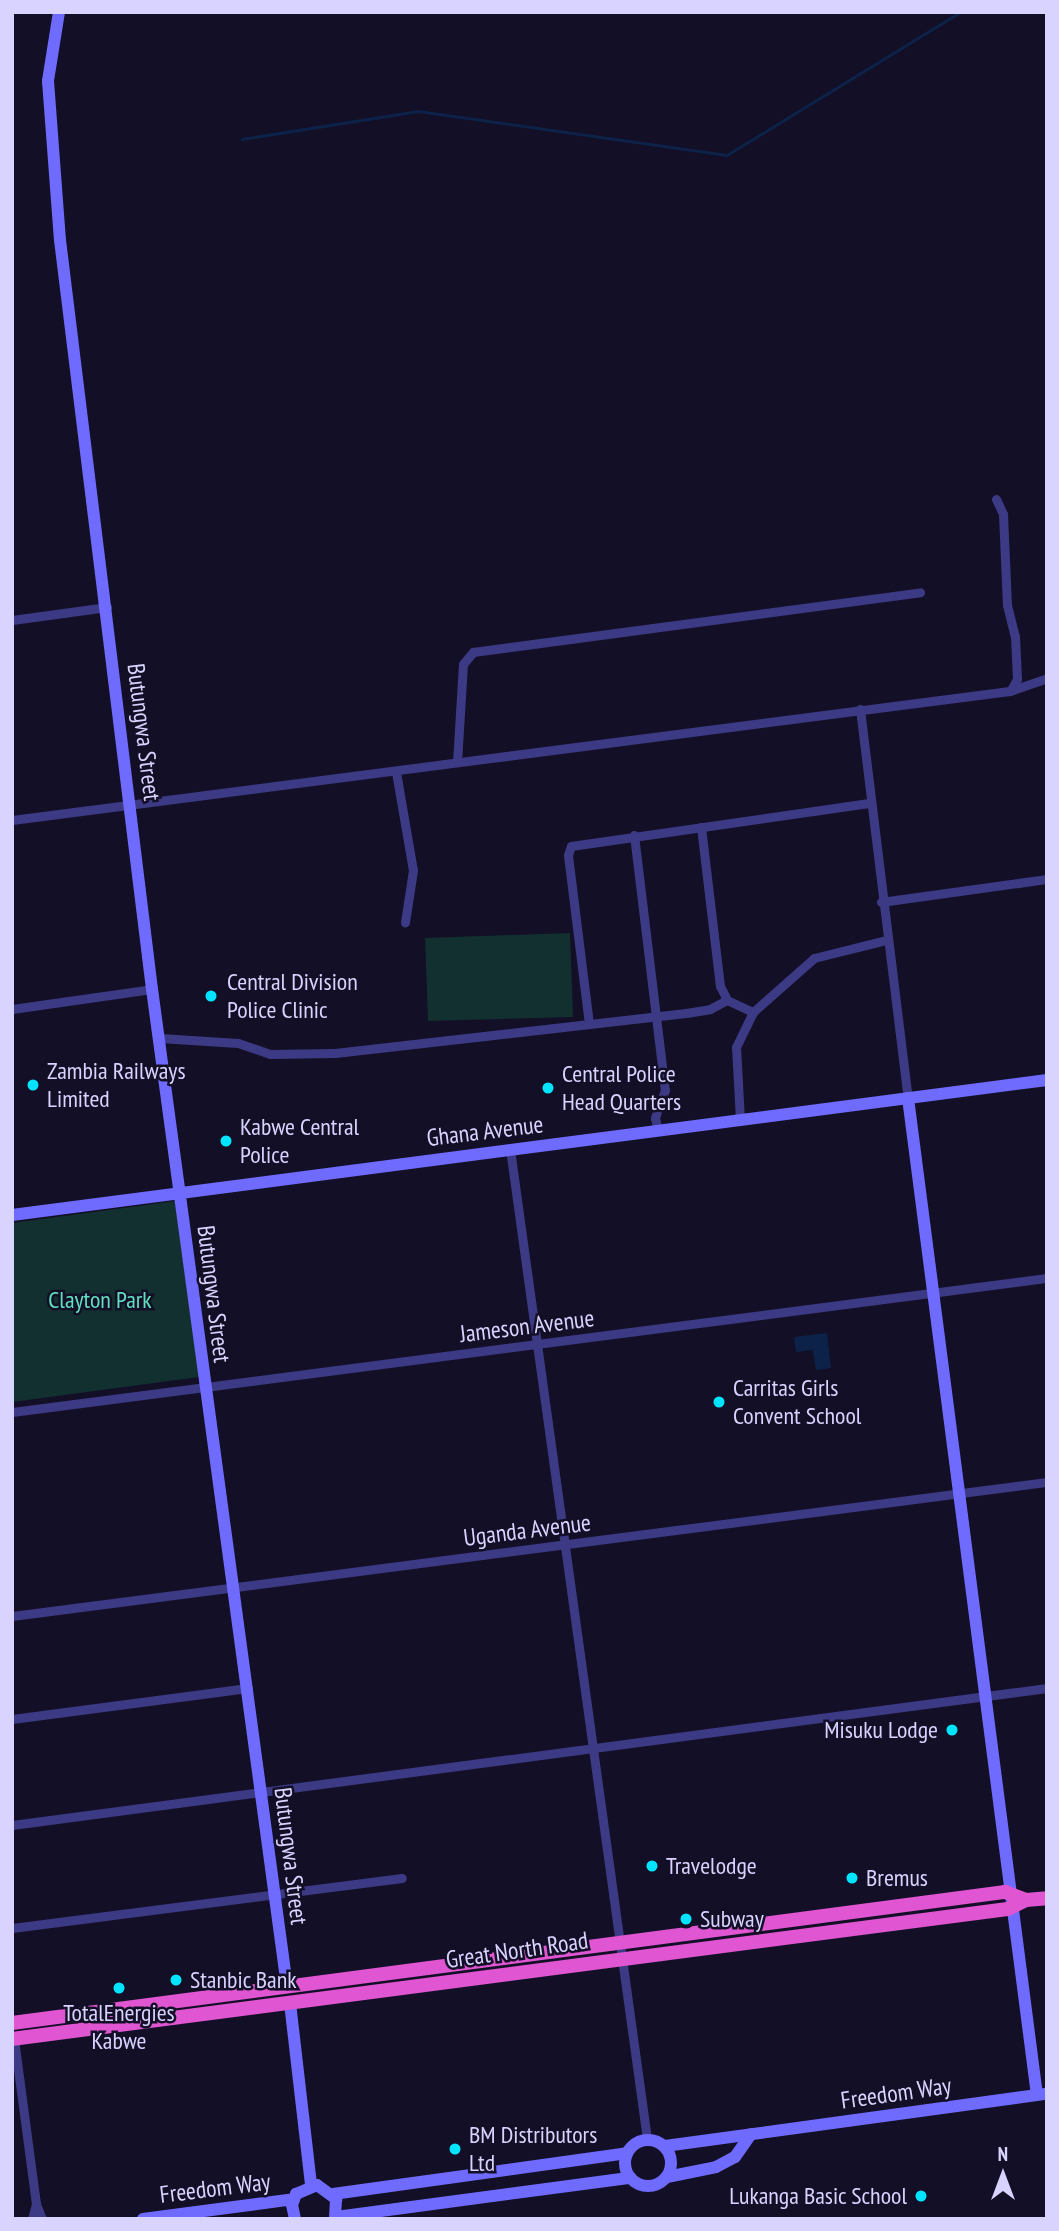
<!DOCTYPE html>
<style>
body{margin:0}
#map{position:relative;width:1059px;height:2231px;overflow:hidden;background:#130f26;font-family:"PT Sans Narrow",sans-serif}
div>[style]{position:absolute}
.green>*{inset:0;background:#12302f}
.water>*{inset:0;background:#0c2248}
.stream>*{height:2.5px;margin:-1.25px;padding:0 1.25px;transform-origin:1.25px;border-radius:1.25px;background:#0c2248}
.minor>*{height:9px;margin:-4.5px;padding:0 4.5px;transform-origin:4.5px;border-radius:4.5px;background:#3d3a85}
.secondary>*{height:12px;margin:-6px;padding:0 6px;transform-origin:6px;border-radius:6px;background:#6f6bff}
.secondary>.ring{margin:-6px;padding:0;box-sizing:content-box;background:none;border:12px solid #6f6bff;border-radius:50%}
.trunk>*{height:14px;margin:-7px;padding:0 7px;transform-origin:7px;border-radius:7px;background:#e055d1}
.dots>*{width:19px;height:19px;translate:-50% -50%;box-sizing:border-box;border:4px solid #130f26;border-radius:50%}
span{translate:-50% -50%;white-space:nowrap;text-align:center;line-height:1.15;-webkit-text-stroke:5px #130f26;paint-order:stroke}
.street-label{font-size:24px;color:#d9d4ff}
.poi-label{font-size:24px;color:#d9d4ff}
.left{translate:0 -50%;text-align:left}
.right{translate:-100% -50%;text-align:right}
.park-label{font-size:24px;color:#5fe0c0}
.frame{position:absolute;inset:0;border:14px solid #d9d4ff;pointer-events:none}
.north{position:absolute;left:968px;top:2140px;width:70px;height:70px;-webkit-text-stroke:5px #130f26;paint-order:stroke;rotate:0deg;font-size:19px;font-weight:700;line-height:28px;text-align:center;color:#d9d4ff}
.north::after{content:'';display:block;margin:auto;width:24px;height:32px;background:#d9d4ff;clip-path:polygon(50% 0,100% 100%,50% 72%,0 100%)}
</style>
<div id="map">
<div class="green">
<div style="clip-path:polygon(570px 933px,573px 1017px,428px 1021px,425px 938px)"></div>
<div style="clip-path:polygon(175px 1201px,199px 1377px,12px 1402px,12px 1223px)"></div>
</div>
<div class="water">
<div style="clip-path:polygon(827px 1333px,831px 1368px,816px 1370px,813px 1350px,796px 1352px,794px 1337px)"></div>
</div>
<div class="stream">
<div style="left:242px;top:139px;width:178px;rotate:-9deg"></div>
<div style="left:418px;top:111px;width:312px;rotate:8.1deg"></div>
<div style="left:727px;top:155px;width:273px;rotate:-31.5deg"></div>
</div>
<div class="minor">
<div style="left:996px;top:499px;width:17px;rotate:65deg"></div>
<div style="left:1003px;top:514px;width:91px;rotate:87.5deg"></div>
<div style="left:1007px;top:605px;width:32px;rotate:76deg"></div>
<div style="left:1015px;top:636px;width:43px;rotate:87.3deg"></div>
<div style="left:1017px;top:679px;width:13px;rotate:119deg"></div>
<div style="left:12px;top:620px;width:96px;rotate:-7.8deg"></div>
<div style="left:860px;top:709px;width:392px;rotate:83deg"></div>
<div style="left:457px;top:762px;width:98px;rotate:-86.5deg"></div>
<div style="left:463px;top:664px;width:16px;rotate:-50deg"></div>
<div style="left:473px;top:652px;width:451px;rotate:-7.6deg"></div>
<div style="left:396px;top:772px;width:99px;rotate:80.2deg"></div>
<div style="left:413px;top:870px;width:53px;rotate:98.7deg"></div>
<div style="left:12px;top:820px;width:1006px;rotate:-7.37deg"></div>
<div style="left:1010px;top:691px;width:39px;rotate:-19deg"></div>
<div style="left:701px;top:827px;width:160px;rotate:83.2deg"></div>
<div style="left:720px;top:986px;width:16px;rotate:63deg"></div>
<div style="left:727px;top:1000px;width:29px;rotate:25deg"></div>
<div style="left:634px;top:835px;width:257px;rotate:83.1deg"></div>
<div style="left:665px;top:1090px;width:30px;rotate:110deg"></div>
<div style="left:655px;top:1118px;width:13px;rotate:77deg"></div>
<div style="left:881px;top:902px;width:168px;rotate:-7.9deg"></div>
<div style="left:12px;top:1009px;width:141px;rotate:-8.1deg"></div>
<div style="left:589px;top:1024px;width:170px;rotate:-97.1deg"></div>
<div style="left:568px;top:855px;width:9px;rotate:-72deg"></div>
<div style="left:571px;top:846px;width:301px;rotate:-8.2deg"></div>
<div style="left:160px;top:1038px;width:78px;rotate:3.7deg"></div>
<div style="left:238px;top:1043px;width:34px;rotate:19deg"></div>
<div style="left:270px;top:1054px;width:65px;rotate:-0.9deg"></div>
<div style="left:335px;top:1053px;width:353px;rotate:-6.5deg"></div>
<div style="left:686px;top:1013px;width:24px;rotate:-9deg"></div>
<div style="left:710px;top:1009px;width:19px;rotate:-28deg"></div>
<div style="left:740px;top:1120px;width:73px;rotate:-93.1deg"></div>
<div style="left:736px;top:1047px;width:39px;rotate:-64deg"></div>
<div style="left:753px;top:1012px;width:81px;rotate:-41.5deg"></div>
<div style="left:814px;top:958px;width:74px;rotate:-14deg"></div>
<div style="left:510px;top:1149px;width:999px;rotate:82.12deg"></div>
<div style="left:12px;top:1412px;width:1044px;rotate:-7.38deg"></div>
<div style="left:12px;top:1616px;width:1044px;rotate:-7.38deg"></div>
<div style="left:12px;top:1719px;width:238px;rotate:-7.5deg"></div>
<div style="left:12px;top:1825px;width:1044px;rotate:-7.54deg"></div>
<div style="left:12px;top:1928px;width:393px;rotate:-7.3deg"></div>
<div style="left:14px;top:2039px;width:166px;rotate:82.4deg"></div>
<div style="left:36px;top:2204px;width:16px;rotate:68deg"></div>
<div style="left:32px;top:2219px;width:16px;rotate:-75deg"></div>
</div>
<div class="secondary">
<div style="left:59px;top:12px;width:70px;rotate:99.1deg"></div>
<div style="left:48px;top:81px;width:159px;rotate:85.7deg"></div>
<div style="left:60px;top:240px;width:755px;rotate:83deg"></div>
<div style="left:152px;top:989px;width:1006px;rotate:82.29deg"></div>
<div style="left:908px;top:1098px;width:1005px;rotate:82.63deg"></div>
<div style="left:12px;top:1215px;width:1044px;rotate:-7.43deg"></div>
<div style="left:290px;top:2003px;width:183px;rotate:83.4deg"></div>
<div class="ring" style="left:625px;top:2140px;width:34px;height:34px"></div>
<div style="left:665px;top:2146px;width:386px;rotate:-7.8deg"></div>
<div style="left:667px;top:2177px;width:50px;rotate:-11.5deg"></div>
<div style="left:716px;top:2167px;width:21px;rotate:-28deg"></div>
<div style="left:735px;top:2157px;width:28px;rotate:-55deg"></div>
<div style="left:333px;top:2194px;width:297px;rotate:-7.9deg"></div>
<div style="left:336px;top:2217px;width:297px;rotate:-7.6deg"></div>
<div style="left:143px;top:2219px;width:152px;rotate:-7.5deg"></div>
<div style="left:295px;top:2219px;width:14px;rotate:-102deg"></div>
<div style="left:292px;top:2205px;width:12px;rotate:-70deg"></div>
<div style="left:296px;top:2194px;width:23px;rotate:-23deg"></div>
<div style="left:317px;top:2185px;width:24px;rotate:36deg"></div>
<div style="left:336px;top:2199px;width:20px;rotate:93deg"></div>
</div>
<div class="trunk">
<div style="left:12px;top:2023px;width:1002px;rotate:-7.52deg"></div>
<div style="left:1005px;top:1892px;width:22px;rotate:21deg"></div>
<div style="left:12px;top:2039px;width:1004px;rotate:-7.44deg"></div>
<div style="left:1008px;top:1909px;width:20px;rotate:-27deg"></div>
<div style="left:1026px;top:1900px;width:21px;rotate:-5deg"></div>
</div>
<div class="dots">
<div style="left:211px;top:996px;background:#00e5ff"></div>
<div style="left:33px;top:1085px;background:#00e5ff"></div>
<div style="left:548px;top:1088px;background:#00e5ff"></div>
<div style="left:226px;top:1141px;background:#00e5ff"></div>
<div style="left:719px;top:1402px;background:#00e5ff"></div>
<div style="left:952px;top:1730px;background:#00e5ff"></div>
<div style="left:652px;top:1866px;background:#00e5ff"></div>
<div style="left:852px;top:1878px;background:#00e5ff"></div>
<div style="left:686px;top:1919px;background:#00e5ff"></div>
<div style="left:176px;top:1980px;background:#00e5ff"></div>
<div style="left:119px;top:1988px;background:#00e5ff"></div>
<div style="left:455px;top:2149px;background:#00e5ff"></div>
<div style="left:921px;top:2196px;background:#00e5ff"></div>
</div>
<div class="street-label">
<span style="left:144px;top:732px;rotate:83deg">Butungwa Street</span>
<span style="left:485px;top:1131px;rotate:-7deg">Ghana Avenue</span>
<span style="left:214px;top:1294px;rotate:83deg">Butungwa Street</span>
<span style="left:527px;top:1326px;rotate:-7deg">Jameson Avenue</span>
<span style="left:527px;top:1530px;rotate:-7deg">Uganda Avenue</span>
<span style="left:291px;top:1856px;rotate:83deg">Butungwa Street</span>
<span style="left:517px;top:1950px;rotate:-8deg">Great North Road</span>
<span style="left:896px;top:2093px;rotate:-8deg">Freedom Way</span>
<span style="left:215px;top:2188px;rotate:-7deg">Freedom Way</span>
</div>
<div class="poi-label">
<span class="left" style="left:227px;top:996px">Central Division<br>Police Clinic</span>
<span class="left" style="left:47px;top:1085px">Zambia Railways<br>Limited</span>
<span class="left" style="left:562px;top:1088px">Central Police<br>Head Quarters</span>
<span class="left" style="left:240px;top:1141px">Kabwe Central<br>Police</span>
<span class="left" style="left:733px;top:1402px">Carritas Girls<br>Convent School</span>
<span class="right" style="left:938px;top:1730px">Misuku Lodge</span>
<span class="left" style="left:666px;top:1866px">Travelodge</span>
<span class="left" style="left:866px;top:1878px">Bremus</span>
<span class="left" style="left:700px;top:1919px">Subway</span>
<span class="left" style="left:190px;top:1980px">Stanbic Bank</span>
<span style="left:119px;top:2027px">TotalEnergies<br>Kabwe</span>
<span class="left" style="left:469px;top:2149px">BM Distributors<br>Ltd</span>
<span class="right" style="left:907px;top:2196px">Lukanga Basic School</span>
</div>
<div class="park-label">
<span style="left:100px;top:1300px">Clayton Park</span>
</div>
<div class="frame"></div>
<div class="north">N</div>
</div>
